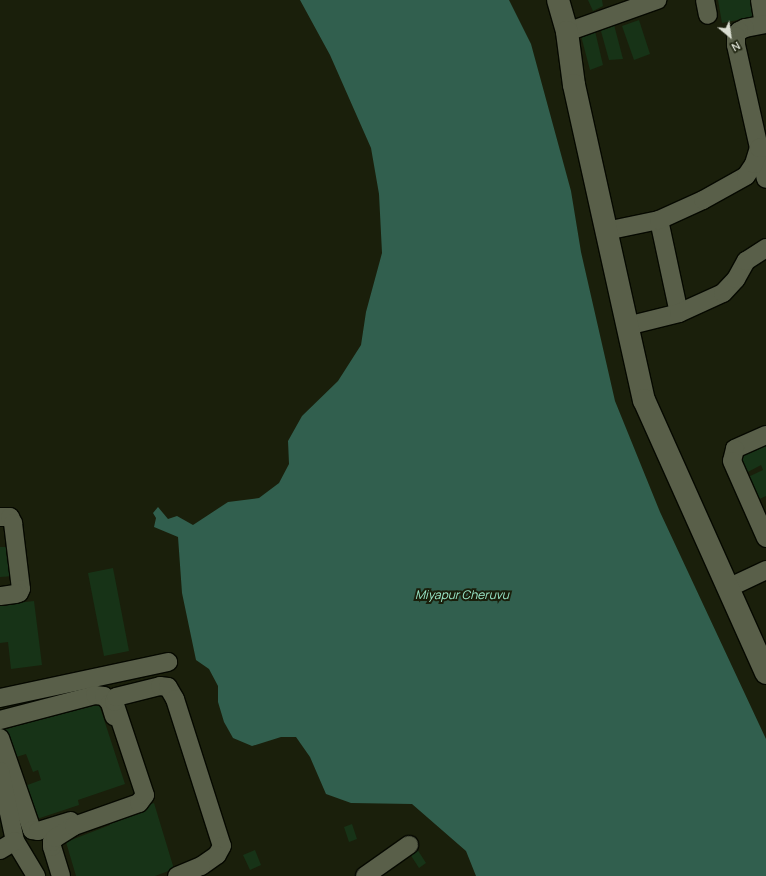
<!DOCTYPE html>
<style>
body{margin:0}
#map{position:relative;width:766px;height:876px;overflow:hidden;background:#1a1f0b;font-family:Manrope,sans-serif}
div>[style]{position:absolute}
.water>*{inset:0;background:#315f4e}
.building>*{inset:0;background:#173317}
.roads{filter:drop-shadow(1px 0 #060900) drop-shadow(-1px 0 #060900) drop-shadow(0 1px #060900) drop-shadow(0 -1px #060900)}
.minor>*{height:18px;margin:-9px;padding:0 9px;transform-origin:9px;border-radius:9px;background:#595f49}
.tertiary>*{height:22px;margin:-11px;padding:0 11px;transform-origin:11px;border-radius:11px;background:#595f49}
span{translate:-50% -50%;white-space:nowrap;text-align:center;line-height:1.15;-webkit-text-stroke:4px #1a1f0b;paint-order:stroke}
.water-label{font-size:12px;color:#9ae8c9;font-style:italic}
.north{position:absolute;left:710px;top:16px;width:40px;height:40px;-webkit-text-stroke:3px #1a1f0b;paint-order:stroke;rotate:151deg;font-size:11px;font-weight:700;line-height:16px;text-align:center;color:#d9ddd1}
.north::after{content:'';display:block;margin:auto;width:14px;height:18px;background:#d9ddd1;clip-path:polygon(50% 0,100% 100%,50% 72%,0 100%)}
</style>
<div id="map">
<div class="water">
<div style="clip-path:polygon(300px 0,509px 0,531px 44px,571px 191px,581px 252px,615px 401px,660px 512px,766px 739px,766px 876px,476px 876px,466px 851px,412px 804px,351px 803px,326px 794px,310px 757px,296px 737px,281px 737px,252px 746px,233px 738px,224px 722px,218px 702px,218px 686px,209px 669px,196px 660px,182px 593px,178px 537px,154px 527px,156px 518px,153px 513px,158px 507px,168px 519px,177px 516px,193px 525px,228px 502px,259px 498px,279px 483px,289px 464px,288px 441px,302px 416px,338px 381px,361px 345px,366px 312px,382px 253px,379px 194px,371px 148px,330px 55px)"></div>
</div>
<div class="building">
<div style="clip-path:polygon(588px 0,602px 0,603px 6px,593px 11px)"></div>
<div style="clip-path:polygon(718px 0,755px 0,758px 16px,722px 23px)"></div>
<div style="clip-path:polygon(612px 17px,623px 59px,609px 60px,599px 24px)"></div>
<div style="clip-path:polygon(639px 20px,650px 54px,634px 60px,622px 26px)"></div>
<div style="clip-path:polygon(595px 31px,603px 65px,590px 70px,581px 36px)"></div>
<div style="clip-path:polygon(766px 438px,766px 496px,757px 500px,746px 478px,763px 470px,761px 465px,744px 474px,734px 454px)"></div>
<div style="clip-path:polygon(0 547px,6px 547px,7px 561px,13px 560px,14px 576px,0 577px)"></div>
<div style="clip-path:polygon(113px 568px,129px 651px,104px 656px,88px 573px)"></div>
<div style="clip-path:polygon(34px 601px,42px 665px,11px 669px,8px 642px,0 643px,0 605px)"></div>
<div style="clip-path:polygon(97px 698px,125px 784px,78px 800px,79px 805px,34px 820px,22px 787px,41px 780px,38px 770px,33px 772px,26px 754px,13px 758px,4px 730px)"></div>
<div style="clip-path:polygon(154px 803px,174px 869px,155px 876px,76px 876px,66px 842px,110px 825px,107px 818px)"></div>
<div style="clip-path:polygon(352px 824px,357px 839px,349px 842px,344px 827px)"></div>
<div style="clip-path:polygon(417px 849px,426px 863px,419px 868px,410px 854px)"></div>
<div style="clip-path:polygon(255px 850px,261px 865px,250px 870px,243px 855px)"></div>
</div>
<div class="roads">
<div class="minor">
<div style="left:705px;top:0;width:15px;rotate:79deg"></div>
<div style="left:760px;top:0;width:24px;rotate:81deg"></div>
<div style="left:766px;top:24px;width:21px;rotate:169deg"></div>
<div style="left:745px;top:28px;width:7px;rotate:153deg"></div>
<div style="left:739px;top:31px;width:6px;rotate:121deg"></div>
<div style="left:736px;top:36px;width:9px;rotate:90deg"></div>
<div style="left:736px;top:45px;width:137px;rotate:77.4deg"></div>
<div style="left:567px;top:32px;width:96px;rotate:-19.6deg"></div>
<div style="left:659px;top:220px;width:95px;rotate:77.9deg"></div>
<div style="left:606px;top:231px;width:54px;rotate:-11.7deg"></div>
<div style="left:659px;top:220px;width:48px;rotate:-24.4deg"></div>
<div style="left:703px;top:200px;width:49px;rotate:-29.2deg"></div>
<div style="left:746px;top:176px;width:14px;rotate:-56deg"></div>
<div style="left:754px;top:164px;width:17px;rotate:-73deg"></div>
<div style="left:759px;top:148px;width:7px;rotate:-8deg"></div>
<div style="left:627px;top:326px;width:54px;rotate:-14deg"></div>
<div style="left:679px;top:313px;width:48px;rotate:-24.4deg"></div>
<div style="left:723px;top:293px;width:19px;rotate:-47deg"></div>
<div style="left:736px;top:279px;width:21px;rotate:-61deg"></div>
<div style="left:746px;top:261px;width:24px;rotate:-33deg"></div>
<div style="left:766px;top:435px;width:34px;rotate:156deg"></div>
<div style="left:735px;top:449px;width:12px;rotate:104deg"></div>
<div style="left:732px;top:461px;width:84px;rotate:66.2deg"></div>
<div style="left:0;top:517px;width:10px"></div>
<div style="left:10px;top:517px;width:7px;rotate:63deg"></div>
<div style="left:13px;top:523px;width:66px;rotate:83.1deg"></div>
<div style="left:21px;top:589px;width:4px;rotate:117deg"></div>
<div style="left:19px;top:593px;width:4px;rotate:166deg"></div>
<div style="left:15px;top:594px;width:15px;rotate:172deg"></div>
<div style="left:728px;top:588px;width:42px;rotate:-25.3deg"></div>
<div style="left:0;top:698px;width:172px;rotate:-12.1deg"></div>
<div style="left:0;top:720px;width:98px;rotate:-14.7deg"></div>
<div style="left:95px;top:695px;width:9px;rotate:6deg"></div>
<div style="left:104px;top:696px;width:9px;rotate:49deg"></div>
<div style="left:110px;top:703px;width:14px;rotate:73deg"></div>
<div style="left:0;top:738px;width:97px;rotate:70.8deg"></div>
<div style="left:32px;top:830px;width:6px;rotate:9deg"></div>
<div style="left:38px;top:831px;width:34px;rotate:-17deg"></div>
<div style="left:0;top:771px;width:72px;rotate:77.9deg"></div>
<div style="left:15px;top:841px;width:41px;rotate:59deg"></div>
<div style="left:0;top:850px;width:17px;rotate:-31deg"></div>
<div style="left:61px;top:876px;width:30px;rotate:-107deg"></div>
<div style="left:52px;top:847px;width:5px;rotate:-90deg"></div>
<div style="left:52px;top:842px;width:5px;rotate:-53deg"></div>
<div style="left:55px;top:838px;width:22px;rotate:-32deg"></div>
<div style="left:74px;top:826px;width:69px;rotate:-19.5deg"></div>
<div style="left:139px;top:803px;width:10px;rotate:-53deg"></div>
<div style="left:145px;top:795px;width:98px;rotate:-108.4deg"></div>
<div style="left:114px;top:702px;width:5px;rotate:-68deg"></div>
<div style="left:116px;top:697px;width:45px;rotate:-14deg"></div>
<div style="left:160px;top:686px;width:8px;rotate:7deg"></div>
<div style="left:168px;top:687px;width:14px;rotate:60deg"></div>
<div style="left:175px;top:699px;width:154px;rotate:72.3deg"></div>
<div style="left:222px;top:846px;width:10px;rotate:119deg"></div>
<div style="left:217px;top:855px;width:19px;rotate:145deg"></div>
<div style="left:201px;top:866px;width:26px;rotate:157deg"></div>
<div style="left:365px;top:876px;width:54px;rotate:-35.2deg"></div>
</div>
<div class="tertiary">
<div style="left:558px;top:0;width:33px;rotate:74deg"></div>
<div style="left:567px;top:32px;width:53px;rotate:82.5deg"></div>
<div style="left:574px;top:85px;width:323px;rotate:77.5deg"></div>
<div style="left:644px;top:400px;width:299px;rotate:65.9deg"></div>
</div>
</div>
<div class="water-label">
<span style="left:462px;top:595px">Miyapur Cheruvu</span>
</div>
<div class="north">N</div>
</div>
